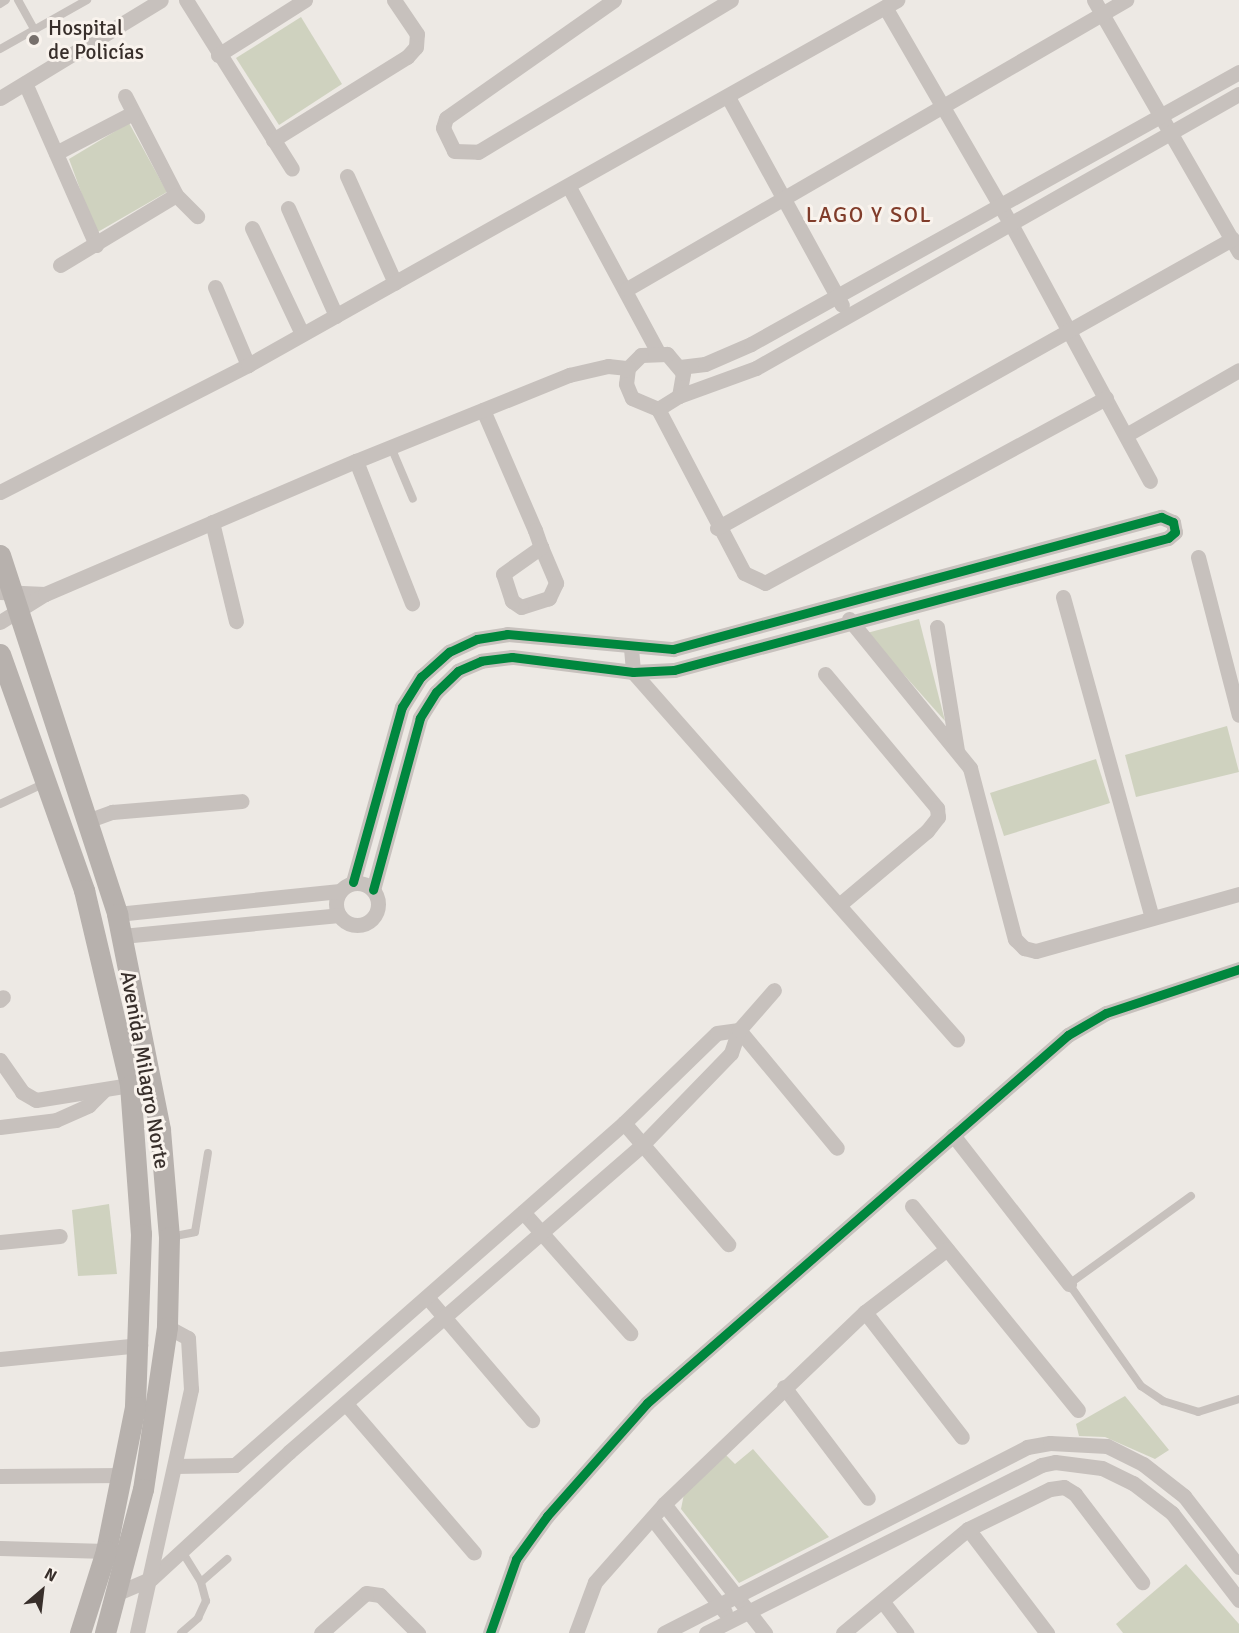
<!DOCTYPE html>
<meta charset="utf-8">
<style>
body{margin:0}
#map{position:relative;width:1239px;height:1633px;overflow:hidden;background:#ede9e4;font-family:Signika,sans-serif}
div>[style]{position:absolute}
.green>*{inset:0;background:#cfd2bf}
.lane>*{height:8px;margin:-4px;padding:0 4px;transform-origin:4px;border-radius:4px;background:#c7c1bd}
.street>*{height:15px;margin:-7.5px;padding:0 7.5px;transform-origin:7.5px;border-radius:7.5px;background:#c7c1bd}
.street>.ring{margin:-7.5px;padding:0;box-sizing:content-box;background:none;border:15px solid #c7c1bd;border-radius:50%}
.secondary>*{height:21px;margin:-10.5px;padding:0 10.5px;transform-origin:10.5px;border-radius:10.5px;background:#b7b1ad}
.cycleway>*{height:9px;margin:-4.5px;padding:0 4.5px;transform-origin:4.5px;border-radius:4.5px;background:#00873e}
.dots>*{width:16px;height:16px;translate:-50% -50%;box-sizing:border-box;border:3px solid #f9f3ed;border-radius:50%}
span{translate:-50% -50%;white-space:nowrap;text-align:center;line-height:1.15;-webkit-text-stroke:6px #f9f3ed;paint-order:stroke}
.poi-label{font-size:21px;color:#382f2b}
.left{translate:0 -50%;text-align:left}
.street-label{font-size:21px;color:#382f2b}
.neighbourhood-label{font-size:22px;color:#803c2a;letter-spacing:1.5px}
.north{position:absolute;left:12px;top:1561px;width:60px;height:60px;-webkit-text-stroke:4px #f9f3ed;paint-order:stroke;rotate:28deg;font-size:16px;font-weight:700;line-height:24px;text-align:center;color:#382f2b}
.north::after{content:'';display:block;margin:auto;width:21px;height:27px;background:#382f2b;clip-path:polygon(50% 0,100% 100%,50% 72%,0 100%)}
</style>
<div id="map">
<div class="green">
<div style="clip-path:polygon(301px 17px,342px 84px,279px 125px,236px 58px)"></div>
<div style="clip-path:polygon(129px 123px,167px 192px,96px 233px,69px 159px)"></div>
<div style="clip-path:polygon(919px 619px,945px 721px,867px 633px)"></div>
<div style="clip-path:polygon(1227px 726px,1239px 772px,1136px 797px,1125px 755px)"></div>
<div style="clip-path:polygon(1096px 759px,1110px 803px,1004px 836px,990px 793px)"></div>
<div style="clip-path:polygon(109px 1204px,117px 1274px,78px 1276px,72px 1210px)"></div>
<div style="clip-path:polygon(1125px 1396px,1169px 1450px,1155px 1459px,1105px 1437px,1079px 1436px,1076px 1424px)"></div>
<div style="clip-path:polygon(753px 1449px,829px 1537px,739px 1583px,681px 1509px,684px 1494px,725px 1454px,735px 1464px)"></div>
<div style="clip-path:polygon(1186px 1564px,1239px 1624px,1239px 1633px,1123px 1633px,1116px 1624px)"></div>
</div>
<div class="lane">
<div style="left:18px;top:0;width:33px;rotate:61deg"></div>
<div style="left:0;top:4px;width:7px;rotate:-34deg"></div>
<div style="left:0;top:49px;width:100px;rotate:-29.4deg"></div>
<div style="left:391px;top:447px;width:56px;rotate:67.1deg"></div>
<div style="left:0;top:804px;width:50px;rotate:-25deg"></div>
<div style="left:1191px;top:1196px;width:150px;rotate:144.2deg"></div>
<div style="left:1069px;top:1284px;width:125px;rotate:54.8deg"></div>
<div style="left:1141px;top:1386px;width:27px;rotate:34deg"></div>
<div style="left:1163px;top:1401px;width:37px;rotate:17deg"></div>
<div style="left:1198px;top:1412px;width:43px;rotate:-17.6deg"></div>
<div style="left:170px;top:1237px;width:25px;rotate:-11deg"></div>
<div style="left:195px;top:1232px;width:80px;rotate:-80.7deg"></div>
<div style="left:201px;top:1582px;width:35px;rotate:-41deg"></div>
<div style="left:181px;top:1633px;width:23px;rotate:-41deg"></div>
<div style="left:198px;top:1618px;width:19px;rotate:-65deg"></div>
<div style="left:206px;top:1601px;width:20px;rotate:-105deg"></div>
<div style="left:201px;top:1582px;width:36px;rotate:-122deg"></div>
</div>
<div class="street">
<div style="left:186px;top:0;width:199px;rotate:57.9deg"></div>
<div style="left:614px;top:0;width:205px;rotate:144.9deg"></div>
<div style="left:446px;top:118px;width:10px;rotate:107deg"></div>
<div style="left:443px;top:128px;width:25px;rotate:64deg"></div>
<div style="left:454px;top:151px;width:24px;rotate:2deg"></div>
<div style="left:478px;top:152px;width:295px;rotate:-31deg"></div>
<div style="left:1094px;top:0;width:291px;rotate:60.1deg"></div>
<div style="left:885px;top:7px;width:251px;rotate:59.9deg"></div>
<div style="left:1011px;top:224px;width:292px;rotate:61.6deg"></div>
<div style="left:218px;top:55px;width:103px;rotate:-32.3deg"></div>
<div style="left:25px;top:83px;width:177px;rotate:66.3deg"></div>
<div style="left:125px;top:96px;width:111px;rotate:62.7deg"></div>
<div style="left:176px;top:195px;width:30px;rotate:45deg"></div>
<div style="left:728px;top:97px;width:237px;rotate:61.3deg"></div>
<div style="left:0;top:98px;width:188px;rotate:-31.3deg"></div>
<div style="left:273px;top:140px;width:158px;rotate:-31.8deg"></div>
<div style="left:407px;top:57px;width:13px;rotate:-48deg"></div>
<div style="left:416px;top:47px;width:13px;rotate:-86deg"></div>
<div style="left:417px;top:34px;width:41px;rotate:-124.1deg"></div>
<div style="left:56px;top:153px;width:85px;rotate:-27.5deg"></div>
<div style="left:347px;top:176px;width:117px;rotate:65.8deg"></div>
<div style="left:569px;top:187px;width:187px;rotate:61.7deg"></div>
<div style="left:288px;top:208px;width:118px;rotate:66deg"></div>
<div style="left:252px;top:228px;width:117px;rotate:64.7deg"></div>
<div style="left:60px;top:265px;width:135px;rotate:-31.1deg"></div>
<div style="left:215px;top:287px;width:85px;rotate:67.1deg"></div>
<div style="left:627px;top:289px;width:577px;rotate:-30.08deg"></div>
<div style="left:680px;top:367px;width:25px;rotate:-7deg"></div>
<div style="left:705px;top:364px;width:50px;rotate:-23.5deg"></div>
<div style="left:751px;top:344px;width:559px;rotate:-29.13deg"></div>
<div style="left:679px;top:396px;width:23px;rotate:-80deg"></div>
<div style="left:683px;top:373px;width:25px;rotate:-130deg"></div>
<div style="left:667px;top:354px;width:26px;rotate:178deg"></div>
<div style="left:641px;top:355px;width:18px;rotate:135deg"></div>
<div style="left:628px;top:368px;width:16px;rotate:97deg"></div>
<div style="left:626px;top:384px;width:15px;rotate:67deg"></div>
<div style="left:632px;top:398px;width:28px;rotate:23deg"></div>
<div style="left:658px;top:409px;width:25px;rotate:-32deg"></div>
<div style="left:679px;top:396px;width:82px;rotate:-20deg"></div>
<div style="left:756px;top:368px;width:555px;rotate:-29.57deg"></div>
<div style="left:658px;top:409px;width:185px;rotate:62.3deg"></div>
<div style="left:744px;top:573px;width:23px;rotate:25deg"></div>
<div style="left:765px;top:583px;width:388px;rotate:-28.5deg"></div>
<div style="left:483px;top:410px;width:131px;rotate:66.6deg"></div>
<div style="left:535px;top:530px;width:18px;rotate:71deg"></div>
<div style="left:541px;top:547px;width:39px;rotate:67deg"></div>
<div style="left:556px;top:583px;width:17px;rotate:115deg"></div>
<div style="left:549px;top:598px;width:29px;rotate:162deg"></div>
<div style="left:521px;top:607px;width:11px;rotate:-146deg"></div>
<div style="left:512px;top:601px;width:28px;rotate:-108deg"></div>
<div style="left:503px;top:574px;width:47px;rotate:-35.4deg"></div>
<div style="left:1126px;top:435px;width:130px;rotate:-29.9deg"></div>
<div style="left:356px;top:461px;width:153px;rotate:68.5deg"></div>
<div style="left:0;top:492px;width:279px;rotate:-27.1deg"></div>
<div style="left:248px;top:365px;width:745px;rotate:-29.35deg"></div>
<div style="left:212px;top:522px;width:102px;rotate:76.4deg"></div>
<div style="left:717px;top:528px;width:591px;rotate:-29.3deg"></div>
<div style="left:1198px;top:557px;width:163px;rotate:75.5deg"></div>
<div style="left:0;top:592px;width:45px;rotate:2.5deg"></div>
<div style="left:1063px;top:597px;width:330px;rotate:74.5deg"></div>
<div style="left:849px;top:619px;width:192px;rotate:50.9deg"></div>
<div style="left:970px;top:768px;width:177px;rotate:75.3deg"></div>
<div style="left:1015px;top:939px;width:13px;rotate:45deg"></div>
<div style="left:1024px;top:948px;width:12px;rotate:14deg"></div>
<div style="left:1036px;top:951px;width:211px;rotate:-15.7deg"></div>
<div style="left:0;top:622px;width:53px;rotate:-31.9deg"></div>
<div style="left:45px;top:594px;width:338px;rotate:-23.2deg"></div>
<div style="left:356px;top:461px;width:230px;rotate:-22deg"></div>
<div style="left:569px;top:375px;width:40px;rotate:-13deg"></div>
<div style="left:608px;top:366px;width:20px;rotate:6deg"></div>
<div style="left:937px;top:627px;width:125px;rotate:80.8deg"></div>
<div style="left:631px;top:648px;width:24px;rotate:85deg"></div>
<div style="left:633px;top:672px;width:490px;rotate:48.6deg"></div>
<div style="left:825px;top:674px;width:175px;rotate:50.1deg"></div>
<div style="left:937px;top:808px;width:9px;rotate:84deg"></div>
<div style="left:938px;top:817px;width:18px;rotate:128deg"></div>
<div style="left:927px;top:831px;width:115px;rotate:139.9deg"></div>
<div style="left:87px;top:821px;width:27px;rotate:-20deg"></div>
<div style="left:112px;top:812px;width:130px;rotate:-4.8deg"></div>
<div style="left:353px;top:882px;width:182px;rotate:-74.4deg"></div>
<div style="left:402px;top:707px;width:36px;rotate:-58deg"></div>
<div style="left:421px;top:677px;width:38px;rotate:-42deg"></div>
<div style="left:449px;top:652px;width:31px;rotate:-25deg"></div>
<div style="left:477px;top:639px;width:30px;rotate:-9deg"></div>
<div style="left:507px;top:634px;width:167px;rotate:5.2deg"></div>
<div style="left:673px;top:649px;width:506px;rotate:-15.14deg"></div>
<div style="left:1161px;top:517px;width:13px;rotate:23deg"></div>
<div style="left:1173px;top:522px;width:10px;rotate:79deg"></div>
<div style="left:1175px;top:532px;width:9px;rotate:139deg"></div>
<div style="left:1168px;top:538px;width:511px;rotate:165.04deg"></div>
<div style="left:674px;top:670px;width:41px;rotate:177.2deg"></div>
<div style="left:633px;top:672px;width:122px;rotate:-172.9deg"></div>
<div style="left:512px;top:657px;width:31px;rotate:173deg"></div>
<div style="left:481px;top:661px;width:25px;rotate:157deg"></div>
<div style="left:458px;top:671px;width:30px;rotate:136deg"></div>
<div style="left:436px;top:692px;width:31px;rotate:122deg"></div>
<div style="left:420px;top:718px;width:178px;rotate:105.3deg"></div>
<div class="ring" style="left:336px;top:883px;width:27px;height:27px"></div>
<div style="left:117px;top:914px;width:224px;rotate:-5.9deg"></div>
<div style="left:122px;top:936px;width:218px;rotate:-5.5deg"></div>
<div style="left:0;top:1000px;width:4px;rotate:-45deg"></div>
<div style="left:739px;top:1030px;width:153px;rotate:50.3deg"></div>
<div style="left:0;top:1060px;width:39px;rotate:55deg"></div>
<div style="left:22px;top:1092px;width:16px;rotate:30deg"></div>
<div style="left:36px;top:1100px;width:95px;rotate:-9.1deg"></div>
<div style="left:624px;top:1123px;width:160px;rotate:49.3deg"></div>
<div style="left:0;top:1127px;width:56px;rotate:-7.1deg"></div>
<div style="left:56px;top:1120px;width:36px;rotate:-24deg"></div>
<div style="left:89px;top:1105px;width:20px;rotate:-45deg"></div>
<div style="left:953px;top:1135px;width:189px;rotate:52.1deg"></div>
<div style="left:912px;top:1206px;width:263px;rotate:50.9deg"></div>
<div style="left:523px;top:1212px;width:162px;rotate:48.5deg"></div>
<div style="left:0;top:1242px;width:60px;rotate:-5.7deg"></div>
<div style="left:427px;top:1297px;width:162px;rotate:49.5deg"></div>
<div style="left:865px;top:1312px;width:158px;rotate:52.2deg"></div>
<div style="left:0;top:1359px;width:141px;rotate:-5.7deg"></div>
<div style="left:784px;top:1387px;width:139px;rotate:52.9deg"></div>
<div style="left:346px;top:1404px;width:196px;rotate:49.3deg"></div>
<div style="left:175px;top:1466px;width:60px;rotate:-1deg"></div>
<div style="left:235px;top:1465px;width:518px;rotate:-41.32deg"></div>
<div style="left:624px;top:1123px;width:129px;rotate:-44.1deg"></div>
<div style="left:717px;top:1033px;width:22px;rotate:-8deg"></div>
<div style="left:0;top:1476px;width:123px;rotate:-0.5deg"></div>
<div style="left:664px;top:1504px;width:164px;rotate:51.9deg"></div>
<div style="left:652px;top:1518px;width:119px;rotate:52.2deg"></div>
<div style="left:968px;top:1529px;width:131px;rotate:52.8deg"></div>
<div style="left:0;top:1548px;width:106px;rotate:1.6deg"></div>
<div style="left:115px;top:1594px;width:39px;rotate:-23deg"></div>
<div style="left:151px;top:1579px;width:188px;rotate:-42.6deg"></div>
<div style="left:289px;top:1452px;width:466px;rotate:-41deg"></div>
<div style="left:641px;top:1146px;width:129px;rotate:-45.9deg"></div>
<div style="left:731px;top:1053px;width:24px;rotate:-71deg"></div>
<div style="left:739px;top:1030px;width:53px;rotate:-48.8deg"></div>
<div style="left:883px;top:1602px;width:39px;rotate:53deg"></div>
<div style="left:137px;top:1633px;width:250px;rotate:-77.5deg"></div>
<div style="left:191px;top:1389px;width:51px;rotate:-93.4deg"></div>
<div style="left:188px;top:1338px;width:24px;rotate:-152deg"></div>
<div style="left:321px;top:1633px;width:60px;rotate:-41.6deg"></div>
<div style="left:366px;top:1593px;width:14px;rotate:8deg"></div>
<div style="left:380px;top:1595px;width:54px;rotate:45deg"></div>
<div style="left:490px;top:1633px;width:78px;rotate:-70.6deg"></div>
<div style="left:516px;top:1559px;width:53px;rotate:-54.2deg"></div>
<div style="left:547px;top:1516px;width:151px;rotate:-48.5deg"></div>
<div style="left:647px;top:1403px;width:559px;rotate:-41.16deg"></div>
<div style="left:1068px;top:1035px;width:44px;rotate:-30.1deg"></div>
<div style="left:1106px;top:1013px;width:140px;rotate:-18.3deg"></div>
<div style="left:576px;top:1633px;width:54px;rotate:-69.6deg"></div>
<div style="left:595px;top:1582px;width:104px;rotate:-48.5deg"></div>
<div style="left:664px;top:1504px;width:278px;rotate:-43.7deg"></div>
<div style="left:865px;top:1312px;width:103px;rotate:-37.5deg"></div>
<div style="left:664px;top:1633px;width:408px;rotate:-27.1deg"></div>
<div style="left:1027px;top:1447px;width:23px;rotate:-10deg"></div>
<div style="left:1050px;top:1443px;width:57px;rotate:3deg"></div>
<div style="left:1107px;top:1446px;width:40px;rotate:26.6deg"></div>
<div style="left:1143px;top:1464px;width:52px;rotate:38deg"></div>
<div style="left:1184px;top:1496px;width:90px;rotate:52.2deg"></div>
<div style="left:706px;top:1633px;width:375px;rotate:-26.6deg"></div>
<div style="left:1041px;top:1465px;width:14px;rotate:-12deg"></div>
<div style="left:1055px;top:1462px;width:47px;rotate:7.3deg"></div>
<div style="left:1102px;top:1468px;width:34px;rotate:26deg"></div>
<div style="left:1133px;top:1483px;width:49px;rotate:37.6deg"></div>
<div style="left:1172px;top:1513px;width:110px;rotate:52.4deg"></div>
<div style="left:843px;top:1633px;width:163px;rotate:-39.8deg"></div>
<div style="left:968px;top:1529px;width:91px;rotate:-26deg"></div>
<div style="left:1050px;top:1489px;width:14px;rotate:-8deg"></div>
<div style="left:1064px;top:1487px;width:13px;rotate:32deg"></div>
<div style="left:1075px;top:1494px;width:111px;rotate:52.7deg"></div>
</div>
<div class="secondary">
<div style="left:0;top:555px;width:378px;rotate:71.9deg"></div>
<div style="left:117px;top:914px;width:220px;rotate:78.7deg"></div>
<div style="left:160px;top:1130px;width:107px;rotate:85.2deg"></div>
<div style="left:169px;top:1237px;width:90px;rotate:91.3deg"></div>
<div style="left:167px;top:1327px;width:164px;rotate:98.4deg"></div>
<div style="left:143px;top:1489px;width:149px;rotate:104.8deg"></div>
<div style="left:0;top:654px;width:251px;rotate:70.4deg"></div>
<div style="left:84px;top:890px;width:200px;rotate:76.7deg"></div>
<div style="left:130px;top:1085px;width:149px;rotate:85.8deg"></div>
<div style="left:141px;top:1234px;width:173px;rotate:92deg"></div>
<div style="left:135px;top:1407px;width:147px;rotate:101.4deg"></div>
<div style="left:106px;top:1551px;width:86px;rotate:107.6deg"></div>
</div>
<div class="cycleway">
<div style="left:353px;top:882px;width:182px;rotate:-74.4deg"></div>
<div style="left:402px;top:707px;width:36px;rotate:-58deg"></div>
<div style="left:421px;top:677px;width:38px;rotate:-42deg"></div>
<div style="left:449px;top:652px;width:31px;rotate:-25deg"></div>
<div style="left:477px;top:639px;width:30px;rotate:-9deg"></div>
<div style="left:507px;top:634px;width:167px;rotate:5.2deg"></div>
<div style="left:673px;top:649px;width:506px;rotate:-15.14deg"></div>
<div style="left:1161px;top:517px;width:13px;rotate:23deg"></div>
<div style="left:1173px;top:522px;width:10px;rotate:79deg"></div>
<div style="left:1175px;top:532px;width:9px;rotate:139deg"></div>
<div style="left:1168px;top:538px;width:511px;rotate:165.04deg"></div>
<div style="left:674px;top:670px;width:41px;rotate:177.2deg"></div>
<div style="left:633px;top:672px;width:122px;rotate:-172.9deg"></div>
<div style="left:512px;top:657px;width:31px;rotate:173deg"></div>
<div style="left:481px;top:661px;width:25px;rotate:157deg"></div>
<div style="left:458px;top:671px;width:30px;rotate:136deg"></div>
<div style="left:436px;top:692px;width:31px;rotate:122deg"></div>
<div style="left:420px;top:718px;width:178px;rotate:105.3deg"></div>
<div style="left:490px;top:1633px;width:78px;rotate:-70.6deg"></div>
<div style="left:516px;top:1559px;width:53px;rotate:-54.2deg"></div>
<div style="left:547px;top:1516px;width:151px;rotate:-48.5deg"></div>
<div style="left:647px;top:1403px;width:559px;rotate:-41.16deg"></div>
<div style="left:1068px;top:1035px;width:44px;rotate:-30.1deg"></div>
<div style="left:1106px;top:1013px;width:140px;rotate:-18.3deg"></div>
</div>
<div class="dots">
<div style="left:34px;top:40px;background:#77706c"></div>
</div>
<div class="poi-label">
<span class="left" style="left:48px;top:40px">Hospital<br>de Policías</span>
</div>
<div class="street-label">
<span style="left:145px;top:1070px;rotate:80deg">Avenida Milagro Norte</span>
</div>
<div class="neighbourhood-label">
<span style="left:869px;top:215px">LAGO Y SOL</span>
</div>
<div class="north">N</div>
</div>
